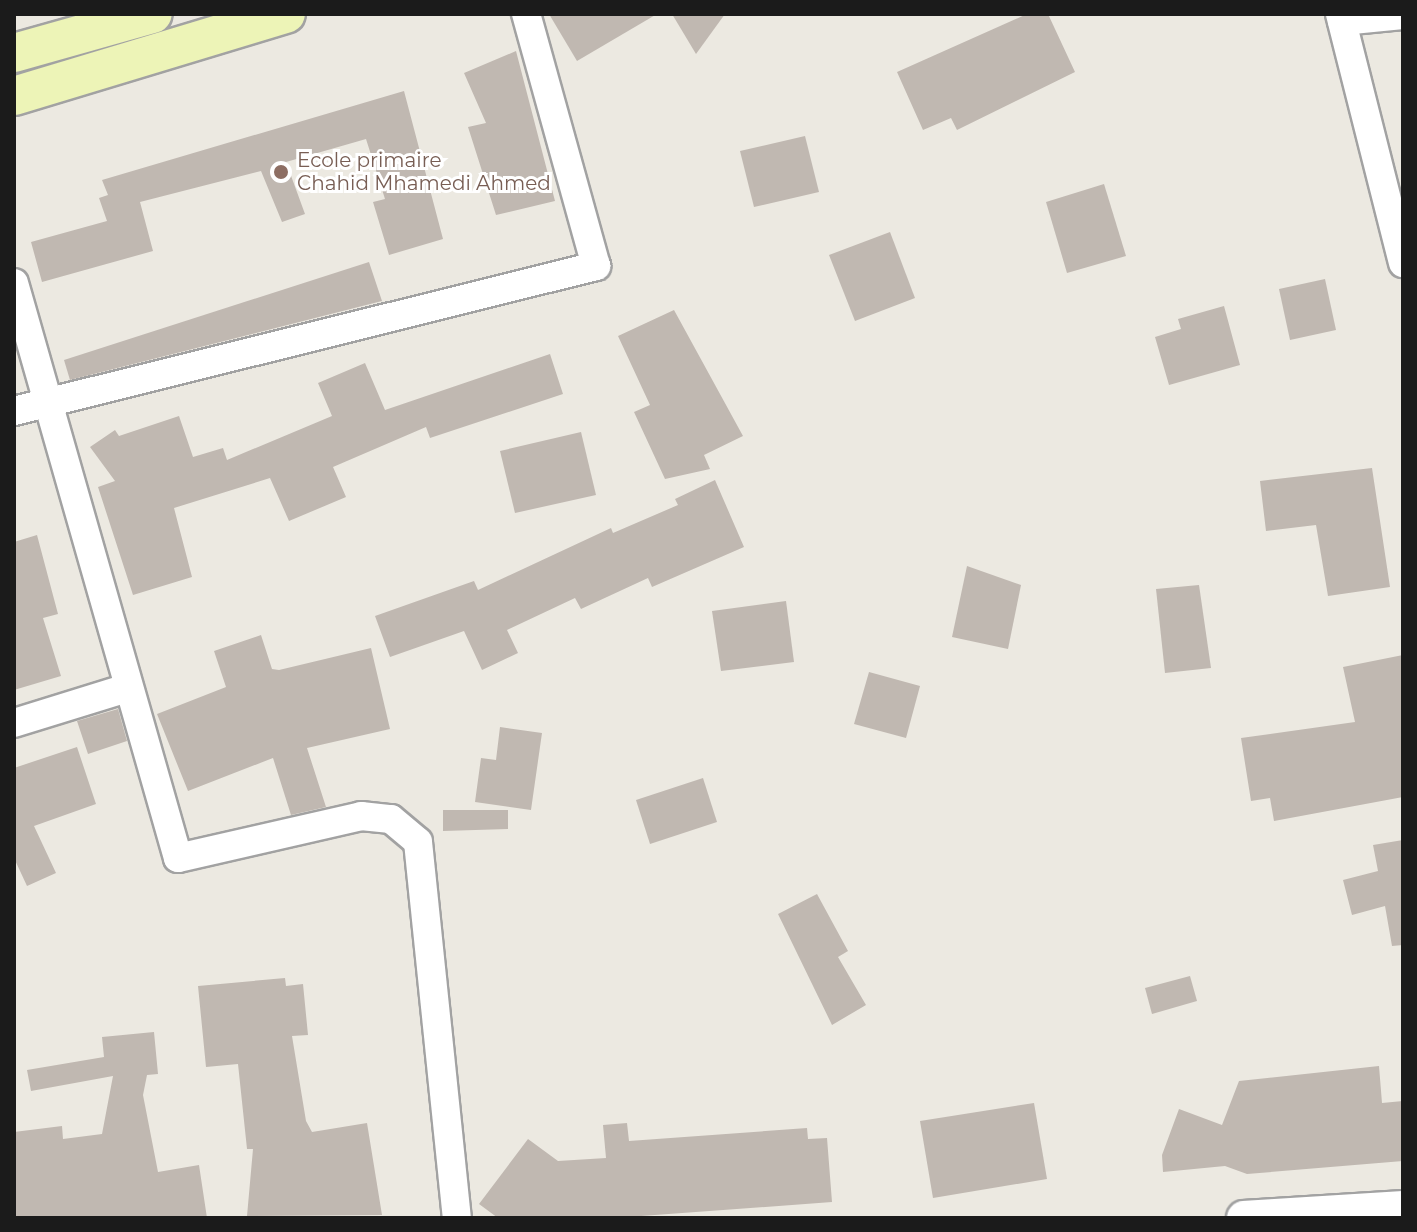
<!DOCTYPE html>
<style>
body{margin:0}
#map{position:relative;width:1417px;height:1232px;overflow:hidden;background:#ece9e1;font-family:Montserrat,sans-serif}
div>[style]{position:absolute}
.building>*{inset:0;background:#c0b8b1}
.roads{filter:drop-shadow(2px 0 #a2a2a2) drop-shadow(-2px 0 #a2a2a2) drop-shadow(0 2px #a2a2a2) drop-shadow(0 -2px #a2a2a2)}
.minor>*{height:28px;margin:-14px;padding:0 14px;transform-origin:14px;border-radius:14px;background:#fff}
.tertiary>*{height:34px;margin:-17px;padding:0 17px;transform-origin:17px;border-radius:17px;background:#fff}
.secondary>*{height:38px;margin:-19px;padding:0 19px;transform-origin:19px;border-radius:19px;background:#edf4b7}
.dots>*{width:22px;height:22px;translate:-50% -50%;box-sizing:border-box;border:4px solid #fff;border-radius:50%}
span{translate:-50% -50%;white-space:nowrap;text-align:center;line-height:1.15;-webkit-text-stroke:6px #fff;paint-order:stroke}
.education-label{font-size:20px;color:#785e54}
.left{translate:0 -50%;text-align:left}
.frame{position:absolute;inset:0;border:16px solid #1b1b1b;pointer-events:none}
</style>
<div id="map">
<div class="building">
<div style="clip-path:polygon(549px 14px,657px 14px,577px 61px)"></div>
<div style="clip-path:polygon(672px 14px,725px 14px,696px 54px)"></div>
<div style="clip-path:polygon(1027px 14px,1048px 14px,1075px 72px,957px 130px,951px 118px,923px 130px,897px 72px)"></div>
<div style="clip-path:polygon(516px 51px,555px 201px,496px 215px,468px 127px,486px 123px,464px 73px)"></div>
<div style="clip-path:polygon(404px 91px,443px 239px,389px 255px,373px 202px,385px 199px,366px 139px,286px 162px,305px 214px,282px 222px,261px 171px,140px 202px,153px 251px,42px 282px,31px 242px,107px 221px,99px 198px,108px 195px,102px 180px)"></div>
<div style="clip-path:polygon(805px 136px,819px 192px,754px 207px,740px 151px)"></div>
<div style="clip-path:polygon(1104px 184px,1126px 256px,1067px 273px,1046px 202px)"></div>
<div style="clip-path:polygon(890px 232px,915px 298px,855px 321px,829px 255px)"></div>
<div style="clip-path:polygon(369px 262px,382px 301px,70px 380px,64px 360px)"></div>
<div style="clip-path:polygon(1325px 279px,1336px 330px,1290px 340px,1279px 289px)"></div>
<div style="clip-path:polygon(1224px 306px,1240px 365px,1169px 385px,1155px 337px,1181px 329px,1178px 319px)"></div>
<div style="clip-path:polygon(674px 310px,743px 436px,704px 455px,710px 469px,665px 479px,634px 412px,650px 405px,618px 336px)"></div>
<div style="clip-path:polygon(550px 354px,563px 394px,430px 438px,426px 427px,333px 467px,346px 497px,289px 521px,270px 478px,174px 508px,192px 577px,133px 595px,98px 487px,115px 481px,90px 447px,115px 430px,119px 436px,179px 416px,193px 457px,223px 448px,227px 460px,332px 416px,318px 383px,365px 363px,385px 410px)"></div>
<div style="clip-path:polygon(581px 432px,596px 495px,515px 513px,500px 451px)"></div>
<div style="clip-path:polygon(1372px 468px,1390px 587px,1328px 596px,1316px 525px,1266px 531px,1260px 481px)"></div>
<div style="clip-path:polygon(715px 480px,744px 547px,652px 587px,648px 578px,581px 609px,575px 598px,507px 630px,518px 653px,482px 670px,464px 631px,390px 657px,375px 616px,474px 581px,478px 590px,611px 528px,613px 533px,678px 505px,675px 499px)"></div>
<div style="clip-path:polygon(37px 535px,58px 614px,43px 618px,61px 676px,14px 690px,14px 542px)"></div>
<div style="clip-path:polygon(967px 566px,1021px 585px,1008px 649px,952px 637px)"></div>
<div style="clip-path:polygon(1199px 585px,1211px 668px,1165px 673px,1156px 589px)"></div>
<div style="clip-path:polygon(786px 601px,794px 662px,721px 671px,712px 611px)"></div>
<div style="clip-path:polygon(261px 635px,272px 669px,279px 670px,371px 648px,390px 729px,307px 748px,326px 807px,291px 815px,273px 758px,188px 791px,157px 714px,226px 687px,214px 651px)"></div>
<div style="clip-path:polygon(1403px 655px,1403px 797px,1274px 821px,1270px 798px,1251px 801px,1241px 738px,1355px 722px,1343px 667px)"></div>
<div style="clip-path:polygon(869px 672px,920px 686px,906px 738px,854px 724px)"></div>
<div style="clip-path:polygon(118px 709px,127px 741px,88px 754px,77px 721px)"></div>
<div style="clip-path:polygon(500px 727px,542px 733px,531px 810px,475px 802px,481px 758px,496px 760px)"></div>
<div style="clip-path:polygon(77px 747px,96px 804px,34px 826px,56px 873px,27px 886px,14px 858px,14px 768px)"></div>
<div style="clip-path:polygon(703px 778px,717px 822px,650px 844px,636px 800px)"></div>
<div style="clip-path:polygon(443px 810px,508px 810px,508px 829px,443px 831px)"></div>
<div style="clip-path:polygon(1403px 840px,1403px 945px,1392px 946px,1385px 906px,1352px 915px,1343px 880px,1378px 871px,1373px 845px)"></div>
<div style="clip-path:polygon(817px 894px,848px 951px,838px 957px,866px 1005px,832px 1025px,778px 914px)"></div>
<div style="clip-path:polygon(1190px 976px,1197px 1001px,1152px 1014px,1145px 988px)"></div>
<div style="clip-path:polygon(285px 978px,286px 986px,303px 984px,308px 1035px,292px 1036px,306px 1121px,312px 1132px,367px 1123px,382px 1215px,247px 1216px,253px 1149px,247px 1149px,238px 1064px,206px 1067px,198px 986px)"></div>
<div style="clip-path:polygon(154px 1032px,158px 1074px,147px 1075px,143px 1095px,158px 1172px,199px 1165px,207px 1218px,14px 1218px,14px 1132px,62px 1126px,63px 1139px,102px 1134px,113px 1076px,31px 1091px,27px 1070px,104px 1057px,102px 1037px)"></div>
<div style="clip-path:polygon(1379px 1066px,1382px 1103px,1403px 1101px,1403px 1161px,1247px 1174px,1225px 1166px,1163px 1172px,1162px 1155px,1179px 1109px,1222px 1125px,1239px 1081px)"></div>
<div style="clip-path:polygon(1034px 1103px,1047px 1179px,933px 1198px,920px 1121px)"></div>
<div style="clip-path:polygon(627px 1123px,629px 1141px,807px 1128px,808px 1139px,827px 1138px,832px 1202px,614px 1218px,498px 1218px,479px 1204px,528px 1139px,558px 1161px,606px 1158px,603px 1125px)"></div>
</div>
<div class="roads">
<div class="minor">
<div style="left:1340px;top:14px;width:257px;rotate:75.8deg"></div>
<div style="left:1342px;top:21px;width:61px;rotate:-5.6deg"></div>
<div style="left:14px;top:283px;width:598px;rotate:74.08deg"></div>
<div style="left:178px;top:858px;width:188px;rotate:-12.9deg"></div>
<div style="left:361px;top:816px;width:30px;rotate:6deg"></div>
<div style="left:391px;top:819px;width:35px;rotate:40deg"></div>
<div style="left:418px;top:842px;width:378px;rotate:84.1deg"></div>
<div style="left:14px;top:411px;width:600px;rotate:-13.99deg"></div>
<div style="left:596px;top:266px;width:262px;rotate:-105.5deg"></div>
<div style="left:14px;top:723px;width:118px;rotate:-17.2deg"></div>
</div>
<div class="tertiary">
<div style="left:1244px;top:1218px;width:159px;rotate:-3.6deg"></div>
</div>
<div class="secondary">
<div style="left:14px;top:53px;width:144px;rotate:-15.7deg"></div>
<div style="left:14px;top:96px;width:284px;rotate:-16.8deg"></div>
</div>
</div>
<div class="dots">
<div style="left:281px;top:172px;background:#8d6e63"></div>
</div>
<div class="education-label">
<span class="left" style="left:297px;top:172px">Ecole primaire<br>Chahid Mhamedi Ahmed</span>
</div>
<div class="frame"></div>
</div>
